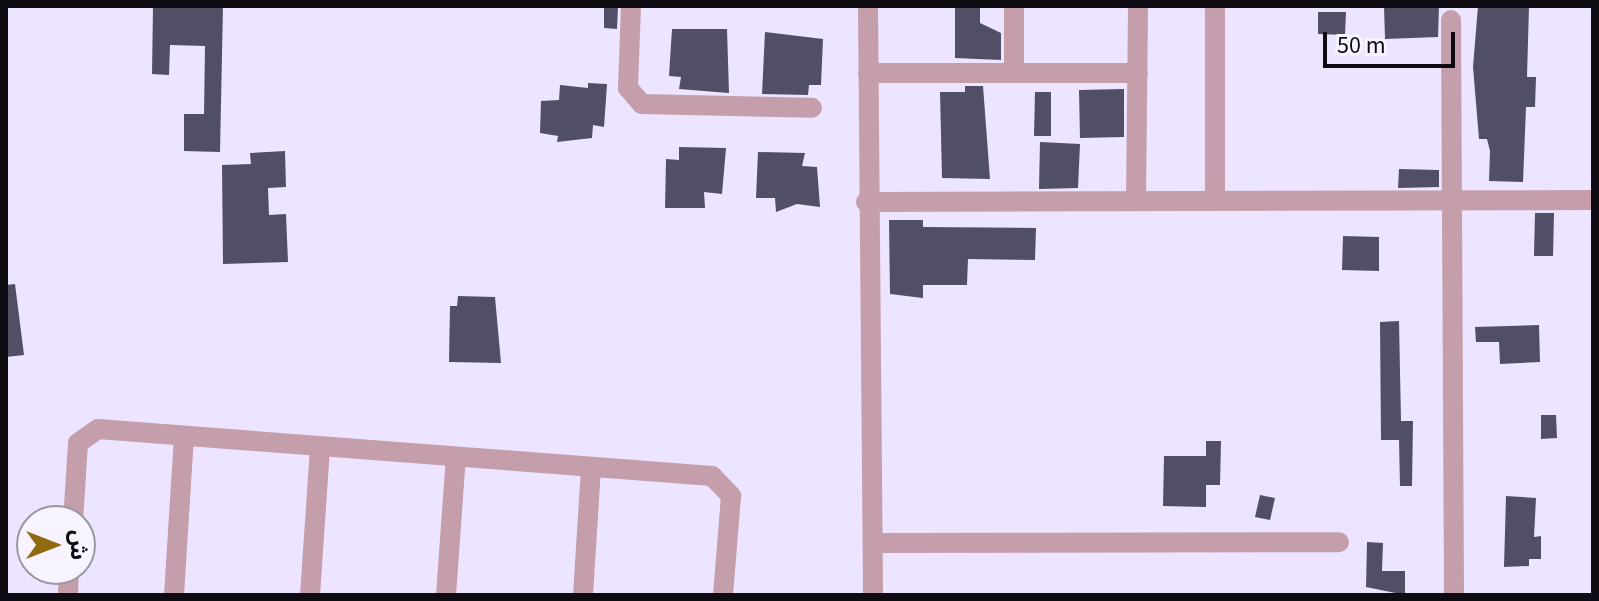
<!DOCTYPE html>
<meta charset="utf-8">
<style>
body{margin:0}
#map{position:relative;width:1599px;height:601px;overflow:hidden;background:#ede4ff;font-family:"Source Sans 3","Noto Sans Arabic",sans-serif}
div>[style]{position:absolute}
.building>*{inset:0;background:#504f66}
.minor>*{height:20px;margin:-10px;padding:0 10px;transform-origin:10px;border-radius:10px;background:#c49eab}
span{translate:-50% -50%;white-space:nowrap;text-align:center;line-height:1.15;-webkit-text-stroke:8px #f8f4ff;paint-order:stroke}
.frame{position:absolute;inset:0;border:8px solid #0e0b13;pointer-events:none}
.north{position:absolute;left:16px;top:505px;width:80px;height:80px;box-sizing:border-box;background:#f8f4ff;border:2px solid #9a97a1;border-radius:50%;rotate:90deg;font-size:22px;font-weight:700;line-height:32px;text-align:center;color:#0e0b13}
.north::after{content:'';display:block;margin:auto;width:28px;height:36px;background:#8f6a0f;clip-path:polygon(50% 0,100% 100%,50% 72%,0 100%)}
.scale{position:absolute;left:1323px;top:32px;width:132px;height:36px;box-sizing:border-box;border:4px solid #0e0b13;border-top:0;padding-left:10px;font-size:24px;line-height:28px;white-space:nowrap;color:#0e0b13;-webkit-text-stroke:6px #f8f4ff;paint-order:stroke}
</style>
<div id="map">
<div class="building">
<div style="clip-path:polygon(153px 6px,223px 6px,220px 152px,184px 151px,184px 114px,204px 114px,205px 46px,170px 45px,169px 75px,152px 74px)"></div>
<div style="clip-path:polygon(604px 6px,618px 6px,617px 29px,604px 28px)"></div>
<div style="clip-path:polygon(955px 6px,980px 6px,980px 23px,1001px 33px,1001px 60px,955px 58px)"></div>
<div style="clip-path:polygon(1384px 6px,1439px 6px,1438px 37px,1385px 39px)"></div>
<div style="clip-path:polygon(1478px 6px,1529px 6px,1527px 77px,1536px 77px,1535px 107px,1526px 107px,1523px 182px,1489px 181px,1490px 151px,1487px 139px,1479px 139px,1473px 67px)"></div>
<div style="clip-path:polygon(1318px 12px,1346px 12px,1345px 35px,1318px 34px)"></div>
<div style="clip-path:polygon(672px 29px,727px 29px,729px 93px,679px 89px,681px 77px,669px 76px)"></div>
<div style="clip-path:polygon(765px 32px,823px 39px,821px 85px,809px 85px,808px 95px,762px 94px)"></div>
<div style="clip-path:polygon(588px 83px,607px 84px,604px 127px,593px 125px,592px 138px,557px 142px,558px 136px,540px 133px,541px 101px,559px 100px,560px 85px,588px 88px)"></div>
<div style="clip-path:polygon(965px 86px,983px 86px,990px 179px,942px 178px,940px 92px,965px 92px)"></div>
<div style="clip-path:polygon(1124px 89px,1124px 137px,1080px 138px,1079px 90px)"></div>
<div style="clip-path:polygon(1035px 92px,1051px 92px,1051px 136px,1034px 136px)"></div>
<div style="clip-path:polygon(1040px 142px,1080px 144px,1078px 188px,1039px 189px)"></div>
<div style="clip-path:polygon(679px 147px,726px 148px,722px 194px,704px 192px,705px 208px,665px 208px,666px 159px,679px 160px)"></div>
<div style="clip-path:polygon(285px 151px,286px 187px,268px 188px,269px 215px,286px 214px,288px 262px,223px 264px,222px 165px,251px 164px,250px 153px)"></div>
<div style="clip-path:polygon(758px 152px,805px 153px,802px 166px,817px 167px,820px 207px,797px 204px,776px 212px,775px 198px,756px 198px)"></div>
<div style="clip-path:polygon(1399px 169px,1439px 170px,1439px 187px,1398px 188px)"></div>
<div style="clip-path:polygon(1535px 213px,1554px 213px,1553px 256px,1534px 256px)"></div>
<div style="clip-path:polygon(889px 220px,923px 220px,923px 227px,1036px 228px,1035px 260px,968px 259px,967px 285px,923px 285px,923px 298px,890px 294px)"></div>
<div style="clip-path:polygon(1343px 236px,1379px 237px,1379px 271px,1342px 270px)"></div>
<div style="clip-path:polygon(15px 284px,24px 355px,6px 357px,6px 285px)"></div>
<div style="clip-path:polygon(458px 296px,495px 297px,501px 363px,449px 362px,450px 306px,457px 306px)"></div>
<div style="clip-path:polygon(1399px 321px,1401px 421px,1413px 421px,1412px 486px,1400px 486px,1399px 440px,1381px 440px,1380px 322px)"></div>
<div style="clip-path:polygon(1539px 325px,1540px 362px,1500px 364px,1499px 342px,1476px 342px,1475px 327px)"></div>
<div style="clip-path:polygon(1541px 415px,1556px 415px,1557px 438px,1541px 439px)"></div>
<div style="clip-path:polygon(1206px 441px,1221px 441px,1220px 485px,1206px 485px,1206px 507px,1163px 506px,1164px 456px,1206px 456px)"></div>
<div style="clip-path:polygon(1260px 495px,1275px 498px,1270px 520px,1255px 517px)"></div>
<div style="clip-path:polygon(1506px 496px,1536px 498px,1534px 537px,1541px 536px,1541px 559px,1529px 559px,1529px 566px,1504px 567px)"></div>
<div style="clip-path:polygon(1367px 542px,1383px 543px,1382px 571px,1405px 571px,1405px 595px,1366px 587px)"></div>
</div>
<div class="minor">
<div style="left:631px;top:6px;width:82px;rotate:92.1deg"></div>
<div style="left:628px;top:88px;width:21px;rotate:49deg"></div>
<div style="left:642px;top:104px;width:170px;rotate:1.3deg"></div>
<div style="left:868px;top:6px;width:589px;rotate:89.51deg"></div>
<div style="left:1014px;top:6px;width:66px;rotate:90deg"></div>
<div style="left:1215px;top:6px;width:194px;rotate:90deg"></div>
<div style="left:1451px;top:20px;width:575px;rotate:89.7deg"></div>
<div style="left:868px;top:73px;width:270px"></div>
<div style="left:1136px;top:199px;width:193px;rotate:-89.4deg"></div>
<div style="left:866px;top:202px;width:727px;rotate:-0.16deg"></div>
<div style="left:73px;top:521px;width:78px;rotate:-86.3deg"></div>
<div style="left:78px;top:443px;width:24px;rotate:-35deg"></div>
<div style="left:98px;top:429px;width:616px;rotate:4.38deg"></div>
<div style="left:712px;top:476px;width:28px;rotate:46deg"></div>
<div style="left:731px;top:496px;width:99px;rotate:94.6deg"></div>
<div style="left:874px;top:543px;width:465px;rotate:-0.1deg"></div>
<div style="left:68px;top:595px;width:26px;rotate:-88deg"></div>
<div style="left:174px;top:595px;width:159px;rotate:-86.4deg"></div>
<div style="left:310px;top:595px;width:148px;rotate:-86.1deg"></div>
<div style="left:446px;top:595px;width:138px;rotate:-85.9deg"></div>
<div style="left:583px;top:595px;width:127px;rotate:-86.4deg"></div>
</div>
<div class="frame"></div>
<div class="north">ش</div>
<div class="scale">50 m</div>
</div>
